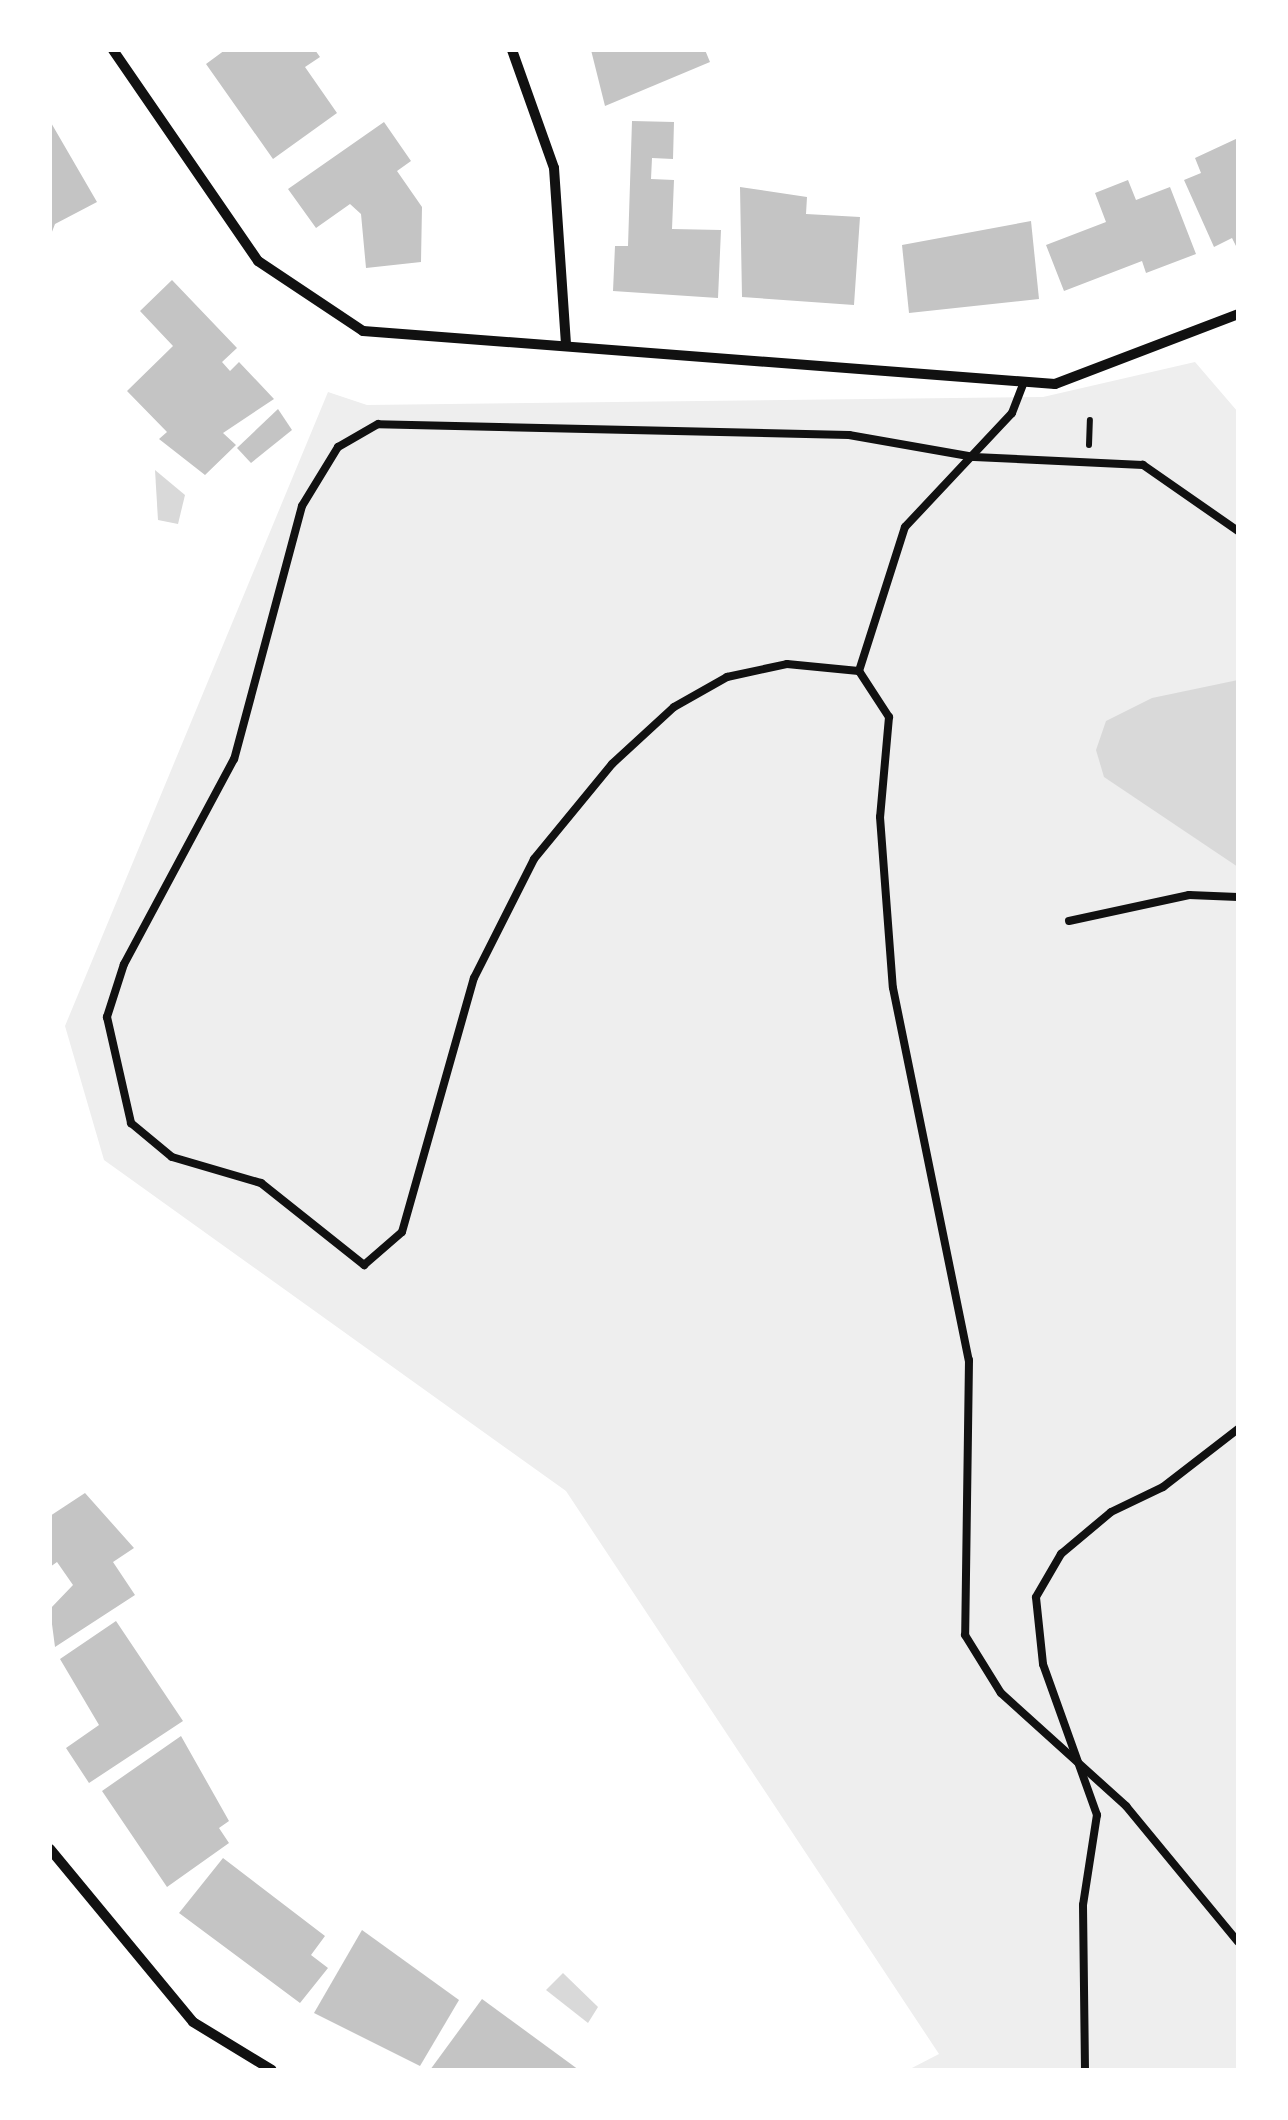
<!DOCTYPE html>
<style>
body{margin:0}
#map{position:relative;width:1288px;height:2120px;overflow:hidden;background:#fff;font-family:"Crimson Pro",serif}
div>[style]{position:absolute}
.green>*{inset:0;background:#eee}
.water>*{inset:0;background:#d9d9d9}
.building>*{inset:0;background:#c4c4c4}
.path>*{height:6px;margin:-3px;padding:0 3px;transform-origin:3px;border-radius:3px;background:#111}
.service>*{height:8px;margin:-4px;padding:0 4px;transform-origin:4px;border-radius:4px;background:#111}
.minor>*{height:10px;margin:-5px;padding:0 5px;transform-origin:5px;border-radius:5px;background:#111}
span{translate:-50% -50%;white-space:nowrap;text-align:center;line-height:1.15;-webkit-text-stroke:8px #fff;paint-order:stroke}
.frame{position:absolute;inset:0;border:52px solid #fff;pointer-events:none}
</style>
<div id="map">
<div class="green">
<div style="clip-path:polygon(1195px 362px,1238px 412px,1238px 2070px,908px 2070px,939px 2054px,566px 1491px,104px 1160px,65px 1026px,328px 392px,367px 405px,1043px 397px)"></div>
</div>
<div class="water">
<div style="clip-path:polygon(155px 470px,185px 495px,178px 524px,158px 520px)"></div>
<div style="clip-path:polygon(1238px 680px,1238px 867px,1104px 777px,1096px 750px,1106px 721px,1152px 698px)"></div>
<div style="clip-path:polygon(563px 1973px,598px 2007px,588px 2023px,546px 1990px)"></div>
</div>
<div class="building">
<div style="clip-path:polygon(225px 50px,315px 50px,320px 57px,305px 67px,337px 113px,273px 159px,206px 64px)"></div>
<div style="clip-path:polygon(591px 50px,705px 50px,710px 62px,605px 106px)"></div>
<div style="clip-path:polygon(50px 121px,97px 202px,55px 224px,50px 237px)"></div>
<div style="clip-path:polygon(632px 121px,674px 122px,673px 159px,652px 158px,651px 179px,674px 180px,672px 229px,721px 230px,718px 298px,613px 291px,615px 246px,628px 246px)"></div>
<div style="clip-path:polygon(384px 122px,411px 161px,397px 171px,422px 207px,421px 262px,366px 268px,361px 214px,350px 204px,316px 228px,288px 189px)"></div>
<div style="clip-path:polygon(1238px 138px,1238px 250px,1232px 238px,1214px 247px,1184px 180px,1201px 173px,1195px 158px)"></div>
<div style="clip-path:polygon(1128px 180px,1136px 200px,1170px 187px,1196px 254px,1146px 273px,1142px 261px,1064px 291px,1046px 245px,1106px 222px,1095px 193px)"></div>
<div style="clip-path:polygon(740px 187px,807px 197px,806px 214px,860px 217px,854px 305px,742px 297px)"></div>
<div style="clip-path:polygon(1031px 221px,1039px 299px,909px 313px,902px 245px)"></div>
<div style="clip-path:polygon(172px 280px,237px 348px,222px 362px,230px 371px,239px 362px,274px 399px,223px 433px,236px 445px,205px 475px,159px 439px,167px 432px,127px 391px,173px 346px,140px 311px)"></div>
<div style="clip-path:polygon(278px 409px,292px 430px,251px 463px,237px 448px)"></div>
<div style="clip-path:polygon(85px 1493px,134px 1548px,113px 1562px,135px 1595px,55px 1647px,50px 1609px,73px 1585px,57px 1562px,50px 1567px,50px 1516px)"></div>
<div style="clip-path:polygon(116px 1621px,183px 1721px,89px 1783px,66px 1748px,99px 1725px,60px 1659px)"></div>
<div style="clip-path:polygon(181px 1736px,229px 1821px,219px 1828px,229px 1843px,167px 1887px,102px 1791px)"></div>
<div style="clip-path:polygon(223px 1858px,325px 1936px,311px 1955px,328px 1968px,300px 2003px,179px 1913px)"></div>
<div style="clip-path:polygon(362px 1930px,459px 2000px,420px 2066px,314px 2013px)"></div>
<div style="clip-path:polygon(482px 1999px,579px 2070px,430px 2070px)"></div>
</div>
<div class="path">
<div style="left:1089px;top:445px;width:25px;rotate:-88deg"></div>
</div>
<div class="service">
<div style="left:1238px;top:531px;width:116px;rotate:-145.2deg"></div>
<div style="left:1143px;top:465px;width:169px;rotate:-177.3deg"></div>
<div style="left:974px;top:457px;width:127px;rotate:-170deg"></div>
<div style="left:849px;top:435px;width:471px;rotate:-178.7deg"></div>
<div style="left:378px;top:424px;width:46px;rotate:150.1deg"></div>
<div style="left:338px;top:447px;width:69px;rotate:121.4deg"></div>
<div style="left:302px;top:506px;width:262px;rotate:105deg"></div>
<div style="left:234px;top:759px;width:233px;rotate:118.2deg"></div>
<div style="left:124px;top:964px;width:56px;rotate:107.8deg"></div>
<div style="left:107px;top:1017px;width:109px;rotate:77.2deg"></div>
<div style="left:131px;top:1123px;width:53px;rotate:39.7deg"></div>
<div style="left:172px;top:1157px;width:93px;rotate:16.3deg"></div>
<div style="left:261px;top:1183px;width:132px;rotate:38.5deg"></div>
<div style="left:364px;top:1265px;width:50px;rotate:-41deg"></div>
<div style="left:402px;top:1232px;width:264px;rotate:-74.2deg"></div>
<div style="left:474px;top:978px;width:133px;rotate:-63.2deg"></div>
<div style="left:534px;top:859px;width:123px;rotate:-50.6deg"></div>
<div style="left:612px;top:764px;width:84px;rotate:-42.6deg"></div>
<div style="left:674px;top:707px;width:61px;rotate:-29.5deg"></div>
<div style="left:727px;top:677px;width:61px;rotate:-12.2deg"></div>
<div style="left:787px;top:664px;width:72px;rotate:5.6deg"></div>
<div style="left:859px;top:671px;width:55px;rotate:56.9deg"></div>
<div style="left:889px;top:717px;width:100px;rotate:95.1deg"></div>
<div style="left:880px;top:817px;width:171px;rotate:85.7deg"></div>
<div style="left:893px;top:988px;width:380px;rotate:78.5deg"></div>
<div style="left:969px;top:1360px;width:275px;rotate:90.8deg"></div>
<div style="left:965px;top:1635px;width:68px;rotate:58.2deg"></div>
<div style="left:1001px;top:1693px;width:169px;rotate:42.1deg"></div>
<div style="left:1126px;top:1806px;width:176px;rotate:50.5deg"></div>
<div style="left:859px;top:671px;width:151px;rotate:-72.3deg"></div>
<div style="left:905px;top:527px;width:156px;rotate:-46.8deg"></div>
<div style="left:1012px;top:413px;width:33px;rotate:-69deg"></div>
<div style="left:1069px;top:921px;width:123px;rotate:-12.2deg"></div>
<div style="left:1189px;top:895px;width:49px;rotate:2.3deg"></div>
<div style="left:1085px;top:2070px;width:165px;rotate:-90.7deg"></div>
<div style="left:1083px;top:1905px;width:91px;rotate:-81.2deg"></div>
<div style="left:1097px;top:1815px;width:160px;rotate:-109.7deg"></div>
<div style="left:1043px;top:1664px;width:67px;rotate:-96deg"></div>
<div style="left:1036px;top:1597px;width:50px;rotate:-59.8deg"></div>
<div style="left:1061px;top:1554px;width:65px;rotate:-40deg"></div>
<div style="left:1111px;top:1512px;width:58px;rotate:-25.7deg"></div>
<div style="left:1163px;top:1487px;width:95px;rotate:-37.7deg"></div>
</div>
<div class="minor">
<div style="left:113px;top:50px;width:256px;rotate:55.5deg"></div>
<div style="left:258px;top:261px;width:126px;rotate:33.7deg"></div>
<div style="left:363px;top:331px;width:694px;rotate:4.38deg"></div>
<div style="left:1055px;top:384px;width:196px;rotate:-20.9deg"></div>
<div style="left:512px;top:50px;width:125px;rotate:70.4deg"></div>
<div style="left:554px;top:168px;width:177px;rotate:86.1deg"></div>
<div style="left:50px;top:1849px;width:224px;rotate:50.4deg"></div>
<div style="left:193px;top:2022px;width:92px;rotate:31.3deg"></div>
</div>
<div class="frame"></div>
</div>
